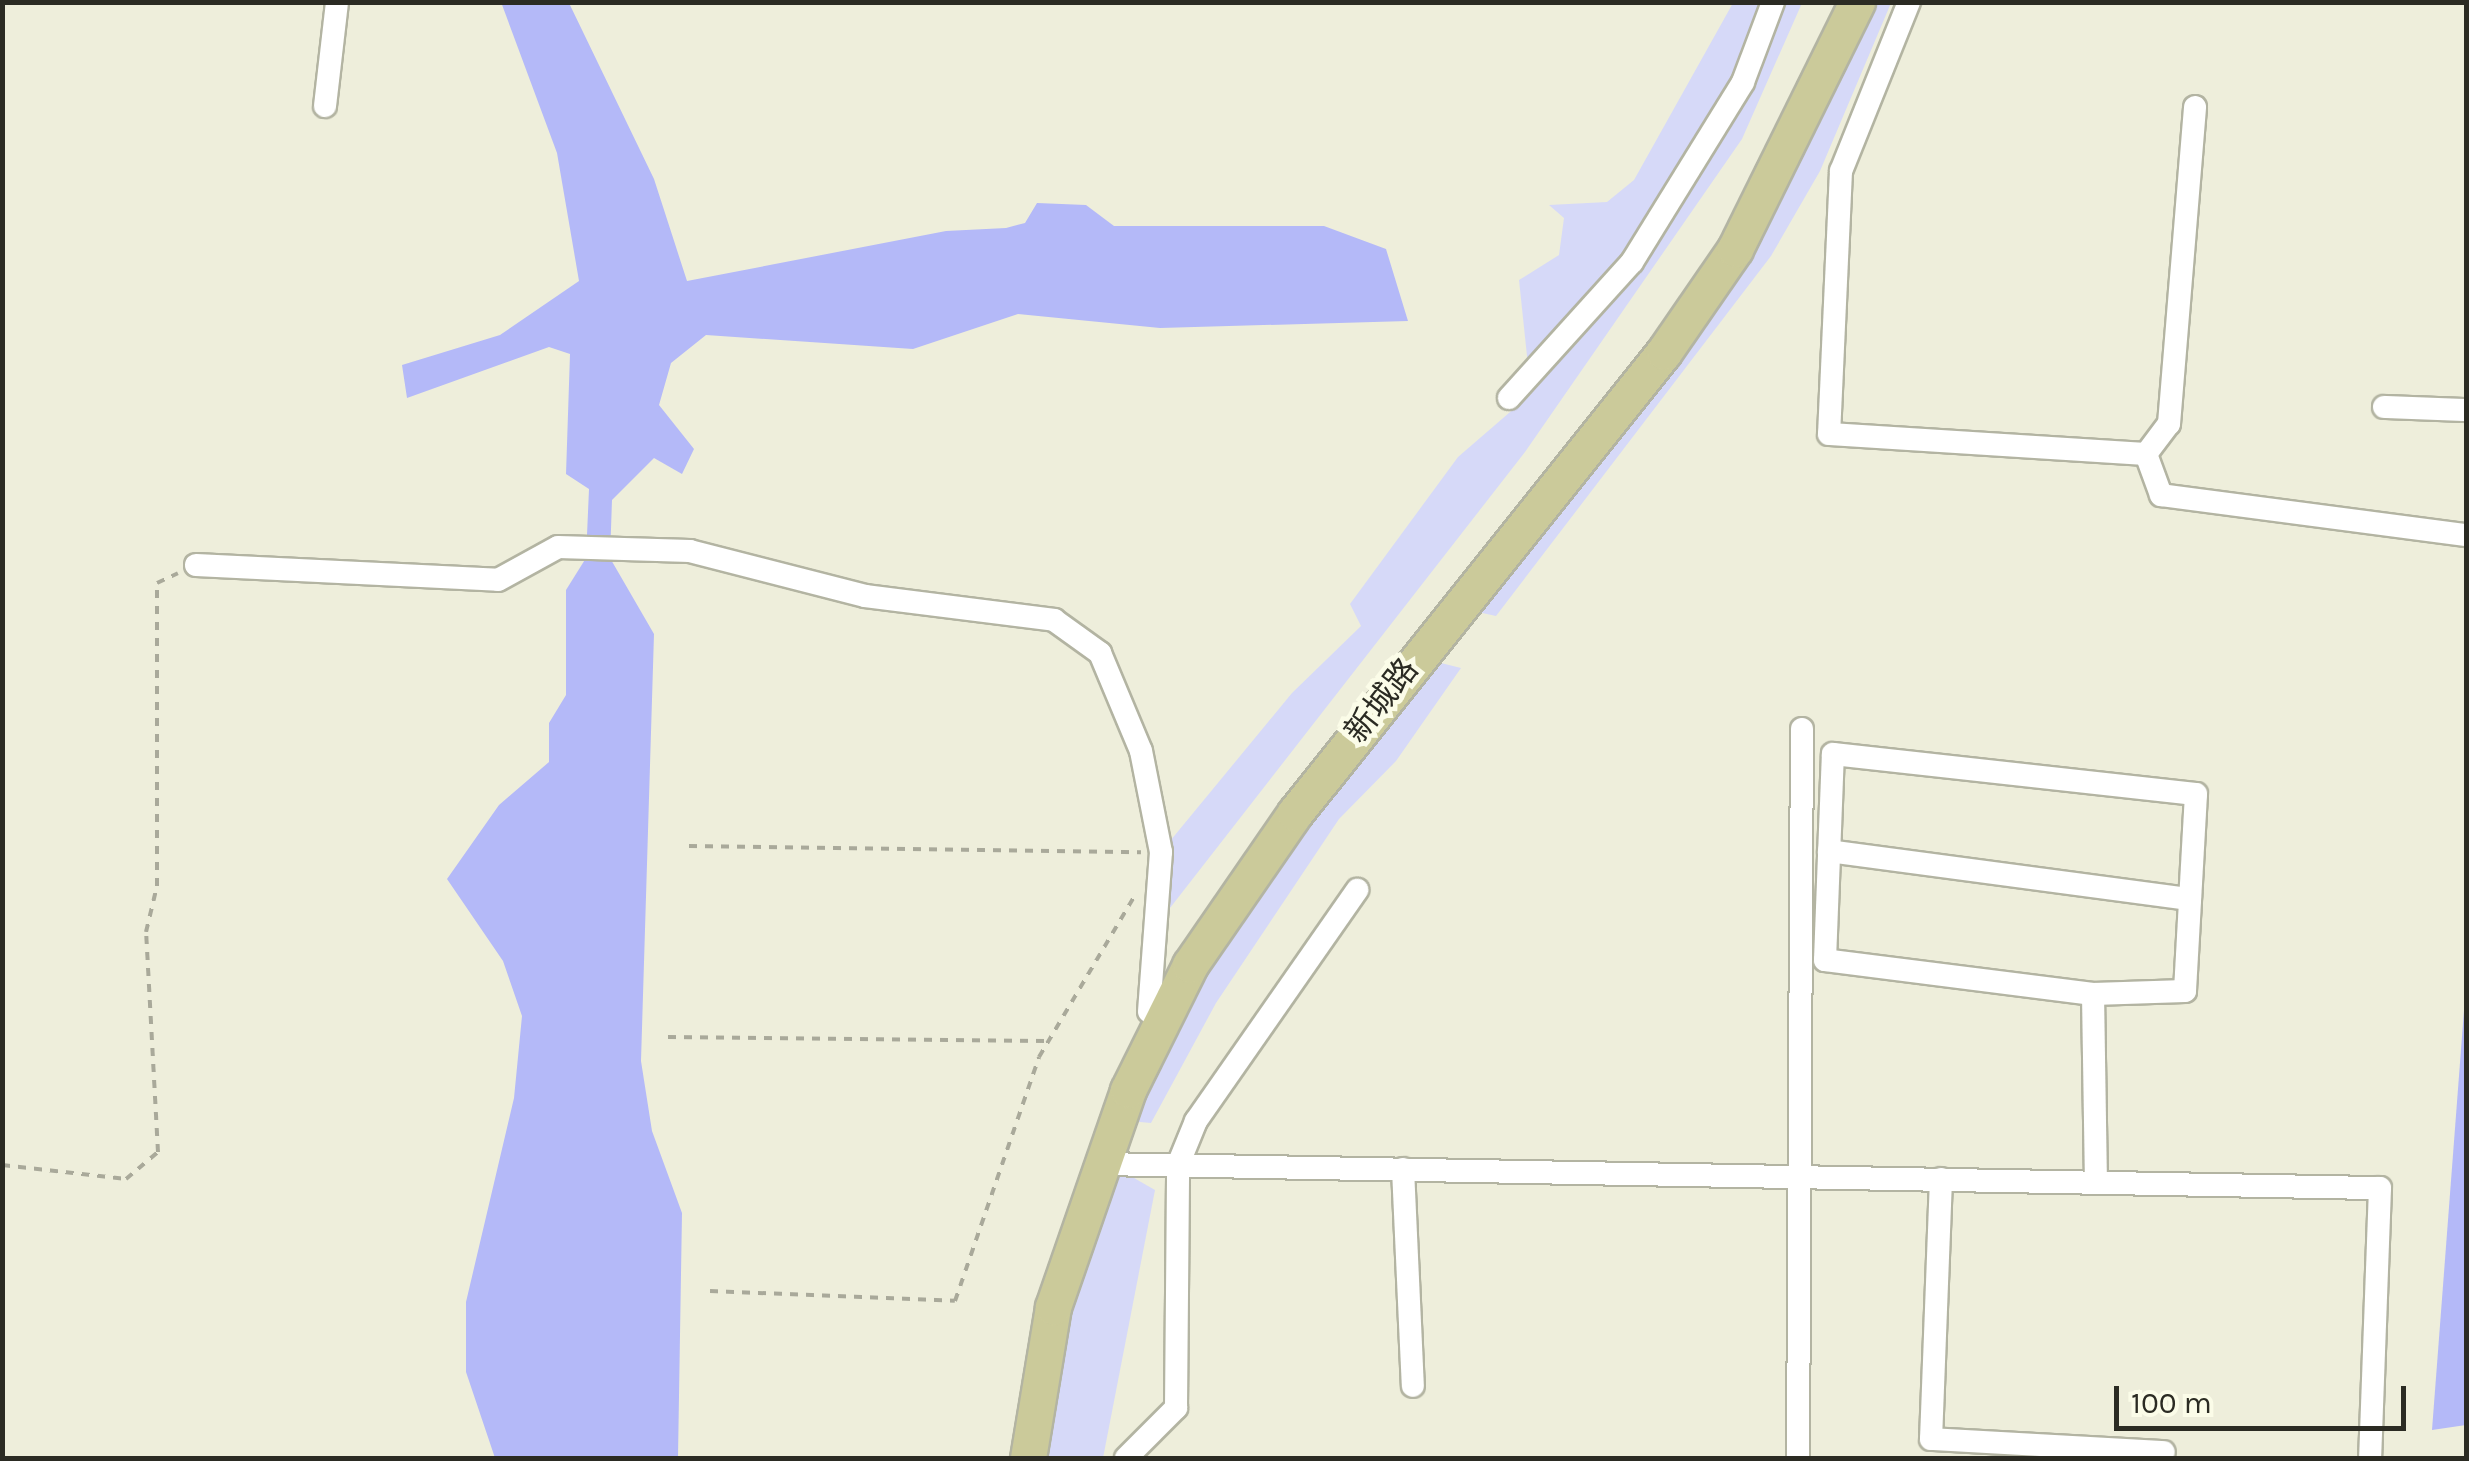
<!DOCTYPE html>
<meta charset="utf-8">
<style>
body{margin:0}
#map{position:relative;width:2469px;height:1461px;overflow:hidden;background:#eeeedb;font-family:Karla,"Noto Sans SC",sans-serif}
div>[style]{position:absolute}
.green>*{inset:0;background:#d6d9f8}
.water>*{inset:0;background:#b4b9f8}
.path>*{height:4px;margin-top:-2px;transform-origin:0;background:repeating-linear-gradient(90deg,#a9a99a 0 8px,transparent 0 16px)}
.roads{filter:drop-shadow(2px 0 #b3b4a2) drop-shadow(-2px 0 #b3b4a2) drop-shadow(0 2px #b3b4a2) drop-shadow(0 -2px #b3b4a2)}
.street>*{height:22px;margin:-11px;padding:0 11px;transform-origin:11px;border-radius:11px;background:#fff}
.primary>*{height:35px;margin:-17.5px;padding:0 17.5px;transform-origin:17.5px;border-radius:17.5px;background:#cbca9a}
span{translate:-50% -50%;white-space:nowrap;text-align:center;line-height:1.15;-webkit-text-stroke:9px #fbfce8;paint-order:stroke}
.street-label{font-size:32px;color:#2b2b23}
.frame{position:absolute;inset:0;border:5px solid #2b2b23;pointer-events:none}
.scale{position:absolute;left:2114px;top:1386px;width:292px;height:45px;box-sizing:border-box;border:5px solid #2b2b23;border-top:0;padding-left:12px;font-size:30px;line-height:35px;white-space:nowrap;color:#2b2b23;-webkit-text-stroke:8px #fbfce8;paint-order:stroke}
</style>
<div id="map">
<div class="green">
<div style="clip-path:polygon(1733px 3px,1802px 3px,1742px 139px,1525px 452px,1156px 926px,1161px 852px,1292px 693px,1361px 626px,1350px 604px,1458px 457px,1531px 394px,1519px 280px,1559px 255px,1564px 218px,1549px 205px,1607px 202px,1634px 180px)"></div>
<div style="clip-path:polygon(1869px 3px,1891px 3px,1820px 171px,1771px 256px,1496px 616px,1469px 610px,1621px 420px)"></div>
<div style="clip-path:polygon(1433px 661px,1461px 668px,1396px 761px,1339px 819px,1216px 1003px,1151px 1123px,1129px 1121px,1207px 956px)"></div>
<div style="clip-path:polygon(1127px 1174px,1155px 1190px,1103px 1458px,1040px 1458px,1063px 1319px,1108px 1178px)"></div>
</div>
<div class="water">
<div style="clip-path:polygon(501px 2px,569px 3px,654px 179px,687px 281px,946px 231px,1006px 228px,1025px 223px,1037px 203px,1086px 205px,1114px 226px,1324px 226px,1386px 249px,1408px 321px,1160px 328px,1018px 314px,913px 349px,706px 335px,671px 363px,659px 405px,694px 449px,682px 474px,654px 458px,612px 500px,610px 558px,654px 634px,641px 1061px,652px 1131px,682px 1213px,678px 1458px,495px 1458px,466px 1372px,466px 1302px,514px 1098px,522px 1016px,503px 961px,447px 879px,499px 805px,549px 762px,549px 723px,566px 695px,566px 590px,586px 558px,589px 489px,566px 474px,570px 354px,549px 347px,407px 398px,402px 365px,500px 335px,579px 281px,557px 153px)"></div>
<div style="clip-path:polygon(2466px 984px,2466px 1425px,2432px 1430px)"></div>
</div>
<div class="path">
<div style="left:689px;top:846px;width:452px;rotate:0.8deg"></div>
<div style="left:668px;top:1037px;width:380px;rotate:0.6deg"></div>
<div style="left:2px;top:1165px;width:125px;rotate:6.4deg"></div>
<div style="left:126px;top:1179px;width:42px;rotate:-40.2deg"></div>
<div style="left:158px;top:1152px;width:220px;rotate:-93.1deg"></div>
<div style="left:146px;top:932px;width:47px;rotate:-76.6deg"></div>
<div style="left:157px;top:886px;width:303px;rotate:-90deg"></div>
<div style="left:157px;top:583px;width:23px;rotate:-25deg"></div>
<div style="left:710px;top:1291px;width:245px;rotate:2.3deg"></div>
<div style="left:955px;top:1301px;width:258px;rotate:-71deg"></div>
<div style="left:1039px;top:1057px;width:188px;rotate:-59.3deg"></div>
</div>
<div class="roads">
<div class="street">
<div style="left:1909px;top:2px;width:182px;rotate:111.9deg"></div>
<div style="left:1841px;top:171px;width:263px;rotate:92.6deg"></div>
<div style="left:1829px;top:434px;width:318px;rotate:3.6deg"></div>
<div style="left:2146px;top:454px;width:44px;rotate:69.9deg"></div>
<div style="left:2161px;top:495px;width:308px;rotate:7.5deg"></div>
<div style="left:325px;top:106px;width:105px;rotate:-83.4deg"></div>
<div style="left:1509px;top:398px;width:183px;rotate:-47.9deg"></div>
<div style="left:1632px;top:262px;width:211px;rotate:-58.3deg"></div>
<div style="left:1743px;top:82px;width:85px;rotate:-69.4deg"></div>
<div style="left:2384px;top:407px;width:82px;rotate:2.1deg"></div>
<div style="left:2146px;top:454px;width:38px;rotate:-53deg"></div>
<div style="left:2169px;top:424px;width:318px;rotate:-85.3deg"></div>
<div style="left:196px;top:565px;width:302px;rotate:2.8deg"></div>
<div style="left:498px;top:580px;width:68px;rotate:-28.8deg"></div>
<div style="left:558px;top:547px;width:132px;rotate:1.7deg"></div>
<div style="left:690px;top:551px;width:181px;rotate:14.4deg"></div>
<div style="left:865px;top:596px;width:191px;rotate:7.2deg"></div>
<div style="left:1054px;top:620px;width:57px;rotate:35.7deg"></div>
<div style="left:1100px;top:653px;width:106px;rotate:67.3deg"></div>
<div style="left:1141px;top:751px;width:103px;rotate:78.8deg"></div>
<div style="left:1161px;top:852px;width:160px;rotate:94.3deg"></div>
<div style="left:1833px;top:754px;width:365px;rotate:6.3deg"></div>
<div style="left:2196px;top:794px;width:197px;rotate:93.2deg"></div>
<div style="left:2185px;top:991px;width:92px;rotate:178.1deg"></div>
<div style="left:2093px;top:994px;width:270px;rotate:-172.8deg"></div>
<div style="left:1825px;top:960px;width:206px;rotate:-87.8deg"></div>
<div style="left:1829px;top:851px;width:364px;rotate:7.6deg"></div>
<div style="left:2093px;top:994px;width:188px;rotate:89.1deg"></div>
<div style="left:1101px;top:1164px;width:1279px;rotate:1.08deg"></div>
<div style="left:2380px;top:1188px;width:270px;rotate:92.1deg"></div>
<div style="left:1403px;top:1169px;width:217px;rotate:87.4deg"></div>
<div style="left:1941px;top:1179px;width:260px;rotate:92.2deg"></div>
<div style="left:1931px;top:1439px;width:233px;rotate:3.2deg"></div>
<div style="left:1126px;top:1458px;width:71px;rotate:-45deg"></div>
<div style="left:1176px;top:1408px;width:243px;rotate:-89.5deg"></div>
<div style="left:1178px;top:1165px;width:48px;rotate:-67.8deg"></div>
<div style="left:1196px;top:1121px;width:282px;rotate:-55.1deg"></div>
<div style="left:1798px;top:1458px;width:729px;rotate:-89.69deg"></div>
</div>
<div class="primary">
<div style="left:1028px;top:1458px;width:153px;rotate:-80.6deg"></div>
<div style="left:1053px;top:1307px;width:230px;rotate:-70.9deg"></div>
<div style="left:1128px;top:1090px;width:140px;rotate:-63.6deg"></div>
<div style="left:1190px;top:965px;width:185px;rotate:-55.4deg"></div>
<div style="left:1295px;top:813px;width:590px;rotate:-51.33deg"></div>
<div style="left:1664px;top:352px;width:125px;rotate:-55.4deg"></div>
<div style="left:1735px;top:249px;width:275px;rotate:-63.7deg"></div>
</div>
</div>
<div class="street-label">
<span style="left:1382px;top:701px;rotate:-52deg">新城路</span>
</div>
<div class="frame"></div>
<div class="scale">100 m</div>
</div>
